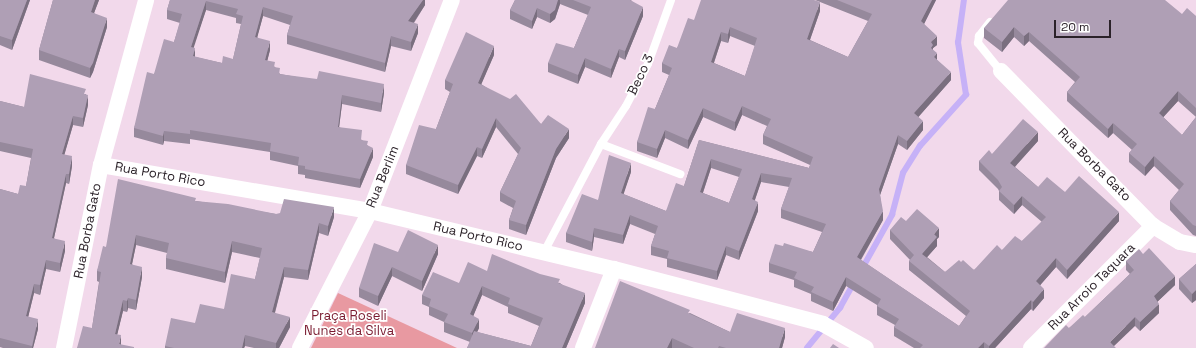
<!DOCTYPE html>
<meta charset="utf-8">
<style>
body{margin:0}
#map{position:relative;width:1196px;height:348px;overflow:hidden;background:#f2d9eb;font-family:"Space Grotesk",sans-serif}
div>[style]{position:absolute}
.green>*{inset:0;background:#e899a1}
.stream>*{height:5.5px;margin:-2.75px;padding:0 2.75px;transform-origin:2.75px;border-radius:2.75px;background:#c6b1f7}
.lane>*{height:8px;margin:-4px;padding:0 4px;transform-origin:4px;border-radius:4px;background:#fff}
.street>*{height:16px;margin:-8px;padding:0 8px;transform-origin:8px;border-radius:8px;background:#fff}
.wall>*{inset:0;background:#96899c}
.shaded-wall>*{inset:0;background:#7a6f7f}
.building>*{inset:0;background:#af9fb5}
span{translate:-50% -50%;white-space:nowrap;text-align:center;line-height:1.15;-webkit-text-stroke:3.5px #fff;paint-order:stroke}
.street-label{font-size:13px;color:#2b2229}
.park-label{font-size:13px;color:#7a1b30}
.scale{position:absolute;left:1054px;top:20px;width:57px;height:18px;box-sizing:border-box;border:2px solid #2b2229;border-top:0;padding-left:5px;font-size:12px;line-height:14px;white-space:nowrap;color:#2b2229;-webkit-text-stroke:3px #fff;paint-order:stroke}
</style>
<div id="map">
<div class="green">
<div style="clip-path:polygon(338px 293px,457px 348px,311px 348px)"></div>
</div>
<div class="stream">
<div style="left:862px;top:269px;width:62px;rotate:-60.9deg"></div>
<div style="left:892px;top:215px;width:43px;rotate:-75.3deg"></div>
<div style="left:903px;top:173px;width:32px;rotate:-58deg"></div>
<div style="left:920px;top:146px;width:69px;rotate:-48deg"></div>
<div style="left:966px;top:95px;width:53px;rotate:-98.7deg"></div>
<div style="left:958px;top:43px;width:43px;rotate:-82.1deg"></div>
<div style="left:807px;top:348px;width:52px;rotate:-50.5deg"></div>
<div style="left:840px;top:308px;width:29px;rotate:-61deg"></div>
</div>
<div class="lane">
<div style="left:990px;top:22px;width:18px;rotate:128deg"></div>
<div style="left:979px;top:36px;width:7px;rotate:98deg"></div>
<div style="left:978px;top:43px;width:36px;rotate:51deg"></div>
<div style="left:601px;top:144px;width:85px;rotate:20.8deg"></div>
<div style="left:544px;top:252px;width:122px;rotate:-62.2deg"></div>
<div style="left:601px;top:144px;width:45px;rotate:-56.7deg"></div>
<div style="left:626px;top:106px;width:47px;rotate:-62.4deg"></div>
<div style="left:648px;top:64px;width:68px;rotate:-70.2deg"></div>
</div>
<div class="street">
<div style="left:1001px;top:71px;width:217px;rotate:45.6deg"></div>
<div style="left:1153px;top:226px;width:31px;rotate:31deg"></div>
<div style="left:1180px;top:242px;width:16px;rotate:11deg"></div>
<div style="left:101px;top:165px;width:273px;rotate:9.7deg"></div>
<div style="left:370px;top:211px;width:251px;rotate:13.4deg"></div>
<div style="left:614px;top:269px;width:216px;rotate:14.7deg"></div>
<div style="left:823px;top:324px;width:49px;rotate:29.2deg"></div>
<div style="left:64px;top:348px;width:187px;rotate:-78.6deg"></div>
<div style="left:101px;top:165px;width:171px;rotate:-74.7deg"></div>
<div style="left:300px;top:348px;width:154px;rotate:-62.9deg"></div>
<div style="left:370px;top:211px;width:226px;rotate:-68.8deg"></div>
<div style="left:583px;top:348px;width:85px;rotate:-68.6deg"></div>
<div style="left:1031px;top:348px;width:173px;rotate:-45deg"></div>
</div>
<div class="wall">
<div style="clip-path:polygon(0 0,30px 0,12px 50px,0 45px)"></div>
<div style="clip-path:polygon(53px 0,99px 0,94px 13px,107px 27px,93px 72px,90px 78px,39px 60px,39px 50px)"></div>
<div style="clip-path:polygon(evenodd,170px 0,425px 0,425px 5px,414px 23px,418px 33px,411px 51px,391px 46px,385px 72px,287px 44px,287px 35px,290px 25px,263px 16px,257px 37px,270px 50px,267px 61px,275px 67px,280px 74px,384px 93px,381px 112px,342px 104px,339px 127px,362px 140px,368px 146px,373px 157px,360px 188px,305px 178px,305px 175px,298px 174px,298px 166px,270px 160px,270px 152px,190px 139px,190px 144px,164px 141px,163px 145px,134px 137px,134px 128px,154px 74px,174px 42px,180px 23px,167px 19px,167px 10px,170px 0,206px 10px,236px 18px,236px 23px,241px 24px,233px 59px,222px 63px,195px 57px,193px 47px,206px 10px)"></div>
<div style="clip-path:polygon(515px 0,631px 0,643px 16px,625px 60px,619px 57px,611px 78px,585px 67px,578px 84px,548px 72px,548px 63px,574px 48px,588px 15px,560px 4px,555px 19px,550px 23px,537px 17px,532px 29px,510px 19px,510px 10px)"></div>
<div style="clip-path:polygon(evenodd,815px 0,936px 0,924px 24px,937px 45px,933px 48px,933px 50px,937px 60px,951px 80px,918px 117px,923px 130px,907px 150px,898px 144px,880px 195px,883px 220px,861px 260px,959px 326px,966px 316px,909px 270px,909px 261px,910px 260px,890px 239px,890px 230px,906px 221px,939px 237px,937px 239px,937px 246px,927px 257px,945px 272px,961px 262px,974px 270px,1002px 250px,1022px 241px,1042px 222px,1022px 205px,1014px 214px,999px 200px,999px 191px,998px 189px,979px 170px,979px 161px,992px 154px,1038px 141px,1015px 167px,1038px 187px,1065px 192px,1119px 221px,1067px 279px,1056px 267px,1040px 285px,1044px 298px,1033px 311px,1031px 309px,995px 348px,914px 348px,894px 336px,894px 327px,895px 325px,877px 315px,877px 305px,846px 286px,833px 311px,811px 301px,811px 294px,794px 287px,794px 280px,769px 272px,769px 263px,783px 246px,813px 252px,822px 232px,781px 218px,781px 209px,789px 187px,761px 182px,755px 200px,758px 211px,739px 260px,726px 255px,717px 280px,667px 267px,667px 259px,651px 255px,651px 246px,655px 234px,630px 224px,623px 244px,594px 237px,592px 251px,566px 242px,566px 233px,598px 200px,631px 172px,623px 194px,666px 211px,684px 186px,699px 140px,809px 168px,810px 165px,763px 144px,763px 135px,767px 126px,742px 115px,735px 131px,703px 117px,688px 149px,665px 138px,657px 158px,637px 151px,637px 142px,655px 109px,669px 75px,662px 72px,662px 63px,677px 48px,694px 20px,820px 11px,810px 40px,848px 57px,868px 21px,815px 0,730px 36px,755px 46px,745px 76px,714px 63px,721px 41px,728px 43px,730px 36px,815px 0,711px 168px,739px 177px,729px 203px,703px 193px,711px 168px)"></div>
<div style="clip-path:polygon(evenodd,1182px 14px,1196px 16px,1196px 236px,1193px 235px,1170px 210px,1170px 201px,1179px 190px,1154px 166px,1145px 176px,1129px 162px,1129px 153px,1132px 150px,1113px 133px,1108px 138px,1067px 101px,1067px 92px,1075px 82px,1029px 41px,1024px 46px,1014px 37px,1002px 52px,984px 38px,984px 28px,1182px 14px,1178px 101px,1196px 117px,1182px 135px,1163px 117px,1178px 101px)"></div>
<div style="clip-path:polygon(494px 55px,481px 84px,541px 124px,569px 138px,556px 158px,526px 235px,509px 229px,509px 220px,513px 208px,500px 201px,500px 192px,518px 154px,496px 127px,482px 158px,477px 156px,458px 194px,406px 174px,406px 165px,436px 129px,450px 92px,445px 89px,445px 80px)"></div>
<div style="clip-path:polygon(86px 94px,88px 105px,83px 127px,73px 125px,64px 155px,72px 166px,69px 184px,66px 183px,54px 238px,65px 251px,60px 272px,46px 269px,40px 295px,34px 293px,28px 317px,38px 329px,33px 348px,3px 348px,0 347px,0 189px,18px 194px,26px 186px,31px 158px,0 151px,0 101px,24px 107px)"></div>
<div style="clip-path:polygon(196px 201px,276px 214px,334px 217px,328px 236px,319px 233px,308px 280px,284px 277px,275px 313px,290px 327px,279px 348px,254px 348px,245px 346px,244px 348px,165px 348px,165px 346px,195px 323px,224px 309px,255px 279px,260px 258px,232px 252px,225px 283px,166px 269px,166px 258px,167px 253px,136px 245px,132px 264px,142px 277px,136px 310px,128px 308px,127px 312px,123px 311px,117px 334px,77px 348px,92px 328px,99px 282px,97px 281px,97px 271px,106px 247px)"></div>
<div style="clip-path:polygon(398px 252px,438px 254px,422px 291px,392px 276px,378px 306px,359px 297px,359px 288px)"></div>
<div style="clip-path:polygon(1143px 254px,1175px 285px,1157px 302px,1159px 313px,1140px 331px,1135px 326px,1069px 328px,1085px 317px,1130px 274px,1126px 270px,1126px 261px)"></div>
<div style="clip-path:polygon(1196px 264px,1196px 300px,1192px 303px,1179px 289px,1179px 279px)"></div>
<div style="clip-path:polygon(evenodd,487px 271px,560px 283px,585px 303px,566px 348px,467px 348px,470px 342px,444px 332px,444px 322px,429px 315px,429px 307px,422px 304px,422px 295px,459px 283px,487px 271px,482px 295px,508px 307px,508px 313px,539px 326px,531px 346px,477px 332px,479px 328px,473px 316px,482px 295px)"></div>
<div style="clip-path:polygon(690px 313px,730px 332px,785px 337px,782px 348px,595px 348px)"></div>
</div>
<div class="shaded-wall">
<div style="clip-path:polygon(27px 0,30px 0,12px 50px,12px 40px)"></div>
<div style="clip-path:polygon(95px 0,99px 0,91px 21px,91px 12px)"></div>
<div style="clip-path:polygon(423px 0,425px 0,425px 5px,408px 31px,408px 21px)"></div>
<div style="clip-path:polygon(558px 0,560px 0,560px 4px,555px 19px,550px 23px,550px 14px)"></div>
<div style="clip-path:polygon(932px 0,936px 0,921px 30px,921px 21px)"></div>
<div style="clip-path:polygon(206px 1px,206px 10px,191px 56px,191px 47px)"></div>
<div style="clip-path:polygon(820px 2px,820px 11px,807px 48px,807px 39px)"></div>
<div style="clip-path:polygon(263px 7px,263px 16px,255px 46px,255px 37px)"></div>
<div style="clip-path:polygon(643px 7px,643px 16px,625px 60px,625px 51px)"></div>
<div style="clip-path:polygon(537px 8px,537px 17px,532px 29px,532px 21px)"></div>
<div style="clip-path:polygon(107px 18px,107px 27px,93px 72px,90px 78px,90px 68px)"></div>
<div style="clip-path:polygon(418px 24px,418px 33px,411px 51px,411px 42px)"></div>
<div style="clip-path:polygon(730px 27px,730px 36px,728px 43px,728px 34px)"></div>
<div style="clip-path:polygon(1014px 27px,1014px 37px,1002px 52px,1002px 42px)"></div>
<div style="clip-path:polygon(721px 32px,721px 41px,711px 71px,711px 62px)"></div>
<div style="clip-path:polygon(1029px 32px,1029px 41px,1024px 46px,1024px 36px)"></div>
<div style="clip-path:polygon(391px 36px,391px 46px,385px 72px,385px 63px)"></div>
<div style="clip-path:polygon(937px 36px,937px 45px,933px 48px,933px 53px,931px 57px,931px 42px)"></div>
<div style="clip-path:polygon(270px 41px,270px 50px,265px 70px,265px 60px)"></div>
<div style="clip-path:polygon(494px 46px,494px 55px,478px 92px,478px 83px)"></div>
<div style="clip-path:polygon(195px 48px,195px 57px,193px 56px)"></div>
<div style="clip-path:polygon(619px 49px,619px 57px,611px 78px,611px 69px)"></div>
<div style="clip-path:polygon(937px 53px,937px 62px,934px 57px)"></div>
<div style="clip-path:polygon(585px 58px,585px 67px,578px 84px,578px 75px)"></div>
<div style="clip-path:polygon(951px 72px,951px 80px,914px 122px,914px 113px)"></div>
<div style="clip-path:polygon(384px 84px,384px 93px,381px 112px,381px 103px)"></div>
<div style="clip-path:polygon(1178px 91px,1178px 101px,1159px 122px,1159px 113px)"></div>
<div style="clip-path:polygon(88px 95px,88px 105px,83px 127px,83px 118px)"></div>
<div style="clip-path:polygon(342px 95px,342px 104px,338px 136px,338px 127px)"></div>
<div style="clip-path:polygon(742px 106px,742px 115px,735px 131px,735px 122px)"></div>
<div style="clip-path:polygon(703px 108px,703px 117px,688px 149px,688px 140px)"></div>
<div style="clip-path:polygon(73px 116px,73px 125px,62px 163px,62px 154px)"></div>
<div style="clip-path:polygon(496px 118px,496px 127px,482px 158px,482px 149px)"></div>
<div style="clip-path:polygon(923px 121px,923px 130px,907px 150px,907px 141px)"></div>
<div style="clip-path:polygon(1113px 123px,1113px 133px,1108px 138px,1108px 129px)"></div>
<div style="clip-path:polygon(569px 129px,569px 138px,556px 158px,526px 235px,526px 225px,556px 149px)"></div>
<div style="clip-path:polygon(665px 130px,665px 138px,657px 158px,657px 149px)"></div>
<div style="clip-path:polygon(164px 131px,164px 141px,163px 145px,163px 136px)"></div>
<div style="clip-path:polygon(1038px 132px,1038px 141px,1010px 172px,1010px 163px)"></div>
<div style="clip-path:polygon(898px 135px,898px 144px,879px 198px,879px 189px)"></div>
<div style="clip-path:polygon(477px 147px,477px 156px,458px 194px,458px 185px)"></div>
<div style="clip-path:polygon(373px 148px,373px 157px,360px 188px,360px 179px)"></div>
<div style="clip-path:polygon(72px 156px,72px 166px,69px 184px,69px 174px)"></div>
<div style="clip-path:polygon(1154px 156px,1154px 166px,1145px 176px,1145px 167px)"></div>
<div style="clip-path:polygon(711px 159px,711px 168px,700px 201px,700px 192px)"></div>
<div style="clip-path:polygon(631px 163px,631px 172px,621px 202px,621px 193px)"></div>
<div style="clip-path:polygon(761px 173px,761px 182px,752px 208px,752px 199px)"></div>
<div style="clip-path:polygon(66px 174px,66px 183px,52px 247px,52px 238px)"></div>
<div style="clip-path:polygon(1022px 196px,1022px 205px,1014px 214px,1014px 205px)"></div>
<div style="clip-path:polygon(758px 202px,758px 211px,739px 260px,739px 251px)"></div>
<div style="clip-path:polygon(334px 207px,334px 217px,328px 236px,328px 226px)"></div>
<div style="clip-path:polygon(883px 211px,883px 220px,857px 266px,857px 257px)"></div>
<div style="clip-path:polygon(1119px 212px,1119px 221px,1067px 279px,1067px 270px)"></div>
<div style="clip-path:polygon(630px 215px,630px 224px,623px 244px,623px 235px)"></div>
<div style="clip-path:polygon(319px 223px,319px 233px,308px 280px,308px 270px)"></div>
<div style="clip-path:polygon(594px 228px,594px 237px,592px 251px,592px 242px)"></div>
<div style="clip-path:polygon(939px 228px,939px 237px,937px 239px,937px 246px,922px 263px,922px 254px,934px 234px)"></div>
<div style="clip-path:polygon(136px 235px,136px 245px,130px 274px,130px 264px)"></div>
<div style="clip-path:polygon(65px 241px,65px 251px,60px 272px,60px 263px)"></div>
<div style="clip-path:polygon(232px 241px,232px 252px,225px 283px,225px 272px)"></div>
<div style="clip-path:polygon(438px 245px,438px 254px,422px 291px,422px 281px)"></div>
<div style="clip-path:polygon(726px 246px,726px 255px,717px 280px,717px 271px)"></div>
<div style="clip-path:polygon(1056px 258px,1056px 267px,1036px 290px,1036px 281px)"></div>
<div style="clip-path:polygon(46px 260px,46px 269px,40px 295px,40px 285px)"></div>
<div style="clip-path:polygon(142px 267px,142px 277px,136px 310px,136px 300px)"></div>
<div style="clip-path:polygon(284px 267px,284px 277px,272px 323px,272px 312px)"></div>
<div style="clip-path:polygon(392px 267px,392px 276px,378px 306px,378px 296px)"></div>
<div style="clip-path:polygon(1175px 276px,1175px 285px,1154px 305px,1154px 296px)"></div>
<div style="clip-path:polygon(846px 277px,846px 286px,833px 311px,833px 302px)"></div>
<div style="clip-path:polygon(34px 284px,34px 293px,26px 326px,26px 316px)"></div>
<div style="clip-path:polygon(482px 286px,482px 295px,470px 324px,470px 314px)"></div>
<div style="clip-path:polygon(1044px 289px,1044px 298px,1033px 311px,1033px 302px)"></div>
<div style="clip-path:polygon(1196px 290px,1196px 300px,1192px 303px,1192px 294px)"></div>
<div style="clip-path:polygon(585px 293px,585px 303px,566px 348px,562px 348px)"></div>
<div style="clip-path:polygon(128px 298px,128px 308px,127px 312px,127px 301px)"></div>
<div style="clip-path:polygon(123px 300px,123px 311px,115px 344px,115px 334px)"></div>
<div style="clip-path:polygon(1031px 300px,1031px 309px,995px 348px,989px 348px,989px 346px)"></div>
<div style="clip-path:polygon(1159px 304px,1159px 313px,1140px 331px,1140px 322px)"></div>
<div style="clip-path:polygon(290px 317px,290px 327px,279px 348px,276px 348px,276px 343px)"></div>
<div style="clip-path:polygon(1135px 317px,1135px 326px,1112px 348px,1110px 342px)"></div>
<div style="clip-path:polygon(38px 319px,38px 329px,33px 348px,32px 348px)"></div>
<div style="clip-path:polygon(479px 319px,479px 328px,472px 343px,472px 333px)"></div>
<div style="clip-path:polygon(785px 328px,785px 337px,782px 348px,779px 348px)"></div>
<div style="clip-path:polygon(121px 335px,121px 346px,119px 344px)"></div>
<div style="clip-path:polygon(245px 335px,245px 346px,244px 348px,242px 348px)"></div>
<div style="clip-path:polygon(672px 338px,672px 348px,667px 348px)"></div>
<div style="clip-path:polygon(984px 342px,984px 348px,978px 348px)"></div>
</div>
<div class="building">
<div style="clip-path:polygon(0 0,27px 0,12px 40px,0 36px)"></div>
<div style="clip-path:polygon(53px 0,95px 0,91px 12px,107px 18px,93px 63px,90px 68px,39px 50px)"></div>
<div style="clip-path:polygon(evenodd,170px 0,423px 0,408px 21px,418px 24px,411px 42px,391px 36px,385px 63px,287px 35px,293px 16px,263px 7px,255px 37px,270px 41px,265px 60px,275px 62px,274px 67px,280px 68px,279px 74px,317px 79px,319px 71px,384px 84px,381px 103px,342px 95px,338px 127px,362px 130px,361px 140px,368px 141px,367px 145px,373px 148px,360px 179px,305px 169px,305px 166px,298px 165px,299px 157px,270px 151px,271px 143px,190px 130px,190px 134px,164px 131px,163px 136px,134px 128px,147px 72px,154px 74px,164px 39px,174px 42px,182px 14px,167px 10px,170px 0,206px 1px,238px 9px,236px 14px,243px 16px,233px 59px,223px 56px,222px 63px,193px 56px,195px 48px,191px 47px,206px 1px)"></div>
<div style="clip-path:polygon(515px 0,558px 0,555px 10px,550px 14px,537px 8px,532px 21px,510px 10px)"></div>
<div style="clip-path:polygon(573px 0,630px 0,643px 7px,625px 51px,619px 49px,611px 69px,585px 58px,578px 75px,548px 63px,556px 43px,574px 48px,591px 7px)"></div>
<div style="clip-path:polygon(evenodd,701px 0,814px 0,820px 2px,807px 39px,848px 57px,872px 14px,837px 0,932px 0,921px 21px,937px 36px,931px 42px,933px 45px,931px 48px,937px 53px,934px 57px,951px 72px,914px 113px,923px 121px,907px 141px,898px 135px,879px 189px,883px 211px,857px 257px,959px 326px,970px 311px,909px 261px,914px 255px,890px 230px,901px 217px,906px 221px,917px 209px,939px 228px,934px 234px,937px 237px,922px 254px,945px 272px,959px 260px,961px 262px,963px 260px,974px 270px,997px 245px,1002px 250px,1015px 236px,1022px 241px,1046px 217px,1022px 196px,1014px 205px,999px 191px,1002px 187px,998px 180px,979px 161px,989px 150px,992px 154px,1023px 119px,1038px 132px,1010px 163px,1038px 187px,1047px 177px,1065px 192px,1079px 176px,1119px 212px,1067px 270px,1056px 258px,1036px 281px,1044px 289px,1033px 302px,1031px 300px,989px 346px,984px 342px,978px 348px,920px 348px,923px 345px,894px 327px,899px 319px,877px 306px,881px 299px,846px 277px,833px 302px,811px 292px,814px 287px,794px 278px,797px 272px,769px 263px,775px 244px,783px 246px,784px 243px,813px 252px,826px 224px,781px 209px,792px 178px,761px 173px,752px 199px,758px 202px,739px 251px,726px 246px,717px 271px,667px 258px,669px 251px,651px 246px,658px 226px,630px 215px,623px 235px,594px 228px,592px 242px,566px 233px,582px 194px,598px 200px,609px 155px,631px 163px,621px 193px,666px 211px,676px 183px,684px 186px,699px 140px,809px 168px,813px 157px,763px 135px,771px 119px,742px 106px,735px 122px,703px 108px,688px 140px,665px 130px,657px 149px,637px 142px,648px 107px,655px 109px,672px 68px,662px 63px,669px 45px,677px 48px,688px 18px,694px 20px,701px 0,730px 27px,757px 38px,745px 76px,711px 62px,721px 32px,728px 34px,730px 27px,701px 0,711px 159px,742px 169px,729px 203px,700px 192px,711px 159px)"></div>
<div style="clip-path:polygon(1008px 0,1165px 0,1182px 14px,1187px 8px,1196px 16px,1196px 108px,1178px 91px,1159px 113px,1182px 135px,1196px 117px,1196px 226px,1193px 225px,1170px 201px,1184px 184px,1154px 156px,1145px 167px,1129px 153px,1137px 144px,1113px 123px,1108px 129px,1067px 92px,1080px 77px,1029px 32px,1024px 36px,1014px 27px,1002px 42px,984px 28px)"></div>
<div style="clip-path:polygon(466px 32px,494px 46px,478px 83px,510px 99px,516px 94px,541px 124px,548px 115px,569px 129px,556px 149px,526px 225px,509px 220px,516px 201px,500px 192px,521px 148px,496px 118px,482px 149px,477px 147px,458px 185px,406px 165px,419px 125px,436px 129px,453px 84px,445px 80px)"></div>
<div style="clip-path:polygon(30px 74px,86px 89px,84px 94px,88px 95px,83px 118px,73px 116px,62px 154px,72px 156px,69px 174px,66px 174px,52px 238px,65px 241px,60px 263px,46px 260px,40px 285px,34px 284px,26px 316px,38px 319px,32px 346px,0 338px,0 189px,18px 194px,20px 185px,26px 186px,33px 149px,0 142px,0 101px,24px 107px)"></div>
<div style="clip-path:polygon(118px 179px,196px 198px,195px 201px,228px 204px,276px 214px,280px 213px,284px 199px,334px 207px,328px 226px,319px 223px,308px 270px,284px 267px,272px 312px,290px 317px,276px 343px,245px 335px,242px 348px,174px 348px,165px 346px,171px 318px,195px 323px,200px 304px,224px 309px,231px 274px,255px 279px,262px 248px,232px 241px,225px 272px,166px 258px,169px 243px,136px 235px,130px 264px,142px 267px,136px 300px,128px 298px,127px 301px,123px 300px,115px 334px,121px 335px,119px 344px,134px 347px,134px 348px,77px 348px,83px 326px,92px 328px,101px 272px,97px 271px,103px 246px,106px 247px)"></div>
<div style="clip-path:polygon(408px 230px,438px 245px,422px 281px,392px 267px,378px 296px,359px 288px,374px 243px,398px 252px)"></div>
<div style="clip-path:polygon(1149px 248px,1175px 276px,1154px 296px,1159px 304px,1140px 322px,1135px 317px,1110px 342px,1116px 348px,1044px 348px,1066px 325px,1069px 328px,1083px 315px,1085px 317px,1134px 270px,1126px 261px,1139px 249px,1143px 254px)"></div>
<div style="clip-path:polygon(492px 254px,540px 274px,560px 279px,558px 283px,585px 293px,562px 348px,467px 348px,474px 331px,531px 346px,543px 318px,508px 304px,510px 298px,482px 286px,470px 314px,479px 319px,472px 333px,444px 322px,448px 314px,429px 306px,431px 299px,422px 295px,433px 272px,459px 283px,468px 262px,487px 271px)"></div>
<div style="clip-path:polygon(1196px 264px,1196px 290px,1192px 294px,1179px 279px)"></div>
<div style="clip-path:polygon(620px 281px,690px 310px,688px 313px,730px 332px,737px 313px,785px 328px,779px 348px,726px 348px,719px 346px,718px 348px,694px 348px,672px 338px,667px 348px,595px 348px)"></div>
<div style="clip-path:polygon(833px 344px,839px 348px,830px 348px)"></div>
</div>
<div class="street-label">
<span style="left:641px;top:75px;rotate:-65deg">Beco 3</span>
<span style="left:1094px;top:165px;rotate:45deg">Rua Borba Gato</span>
<span style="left:160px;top:175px;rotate:10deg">Rua Porto Rico</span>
<span style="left:383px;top:177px;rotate:-68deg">Rua Berlim</span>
<span style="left:88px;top:231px;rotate:-79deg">Rua Borba Gato</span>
<span style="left:478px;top:237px;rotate:13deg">Rua Porto Rico</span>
<span style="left:1092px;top:287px;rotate:-45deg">Rua Arroio Taquara</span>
</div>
<div class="park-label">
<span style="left:349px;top:324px">Praça Roseli<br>Nunes da Silva</span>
</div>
<div class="scale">20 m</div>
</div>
